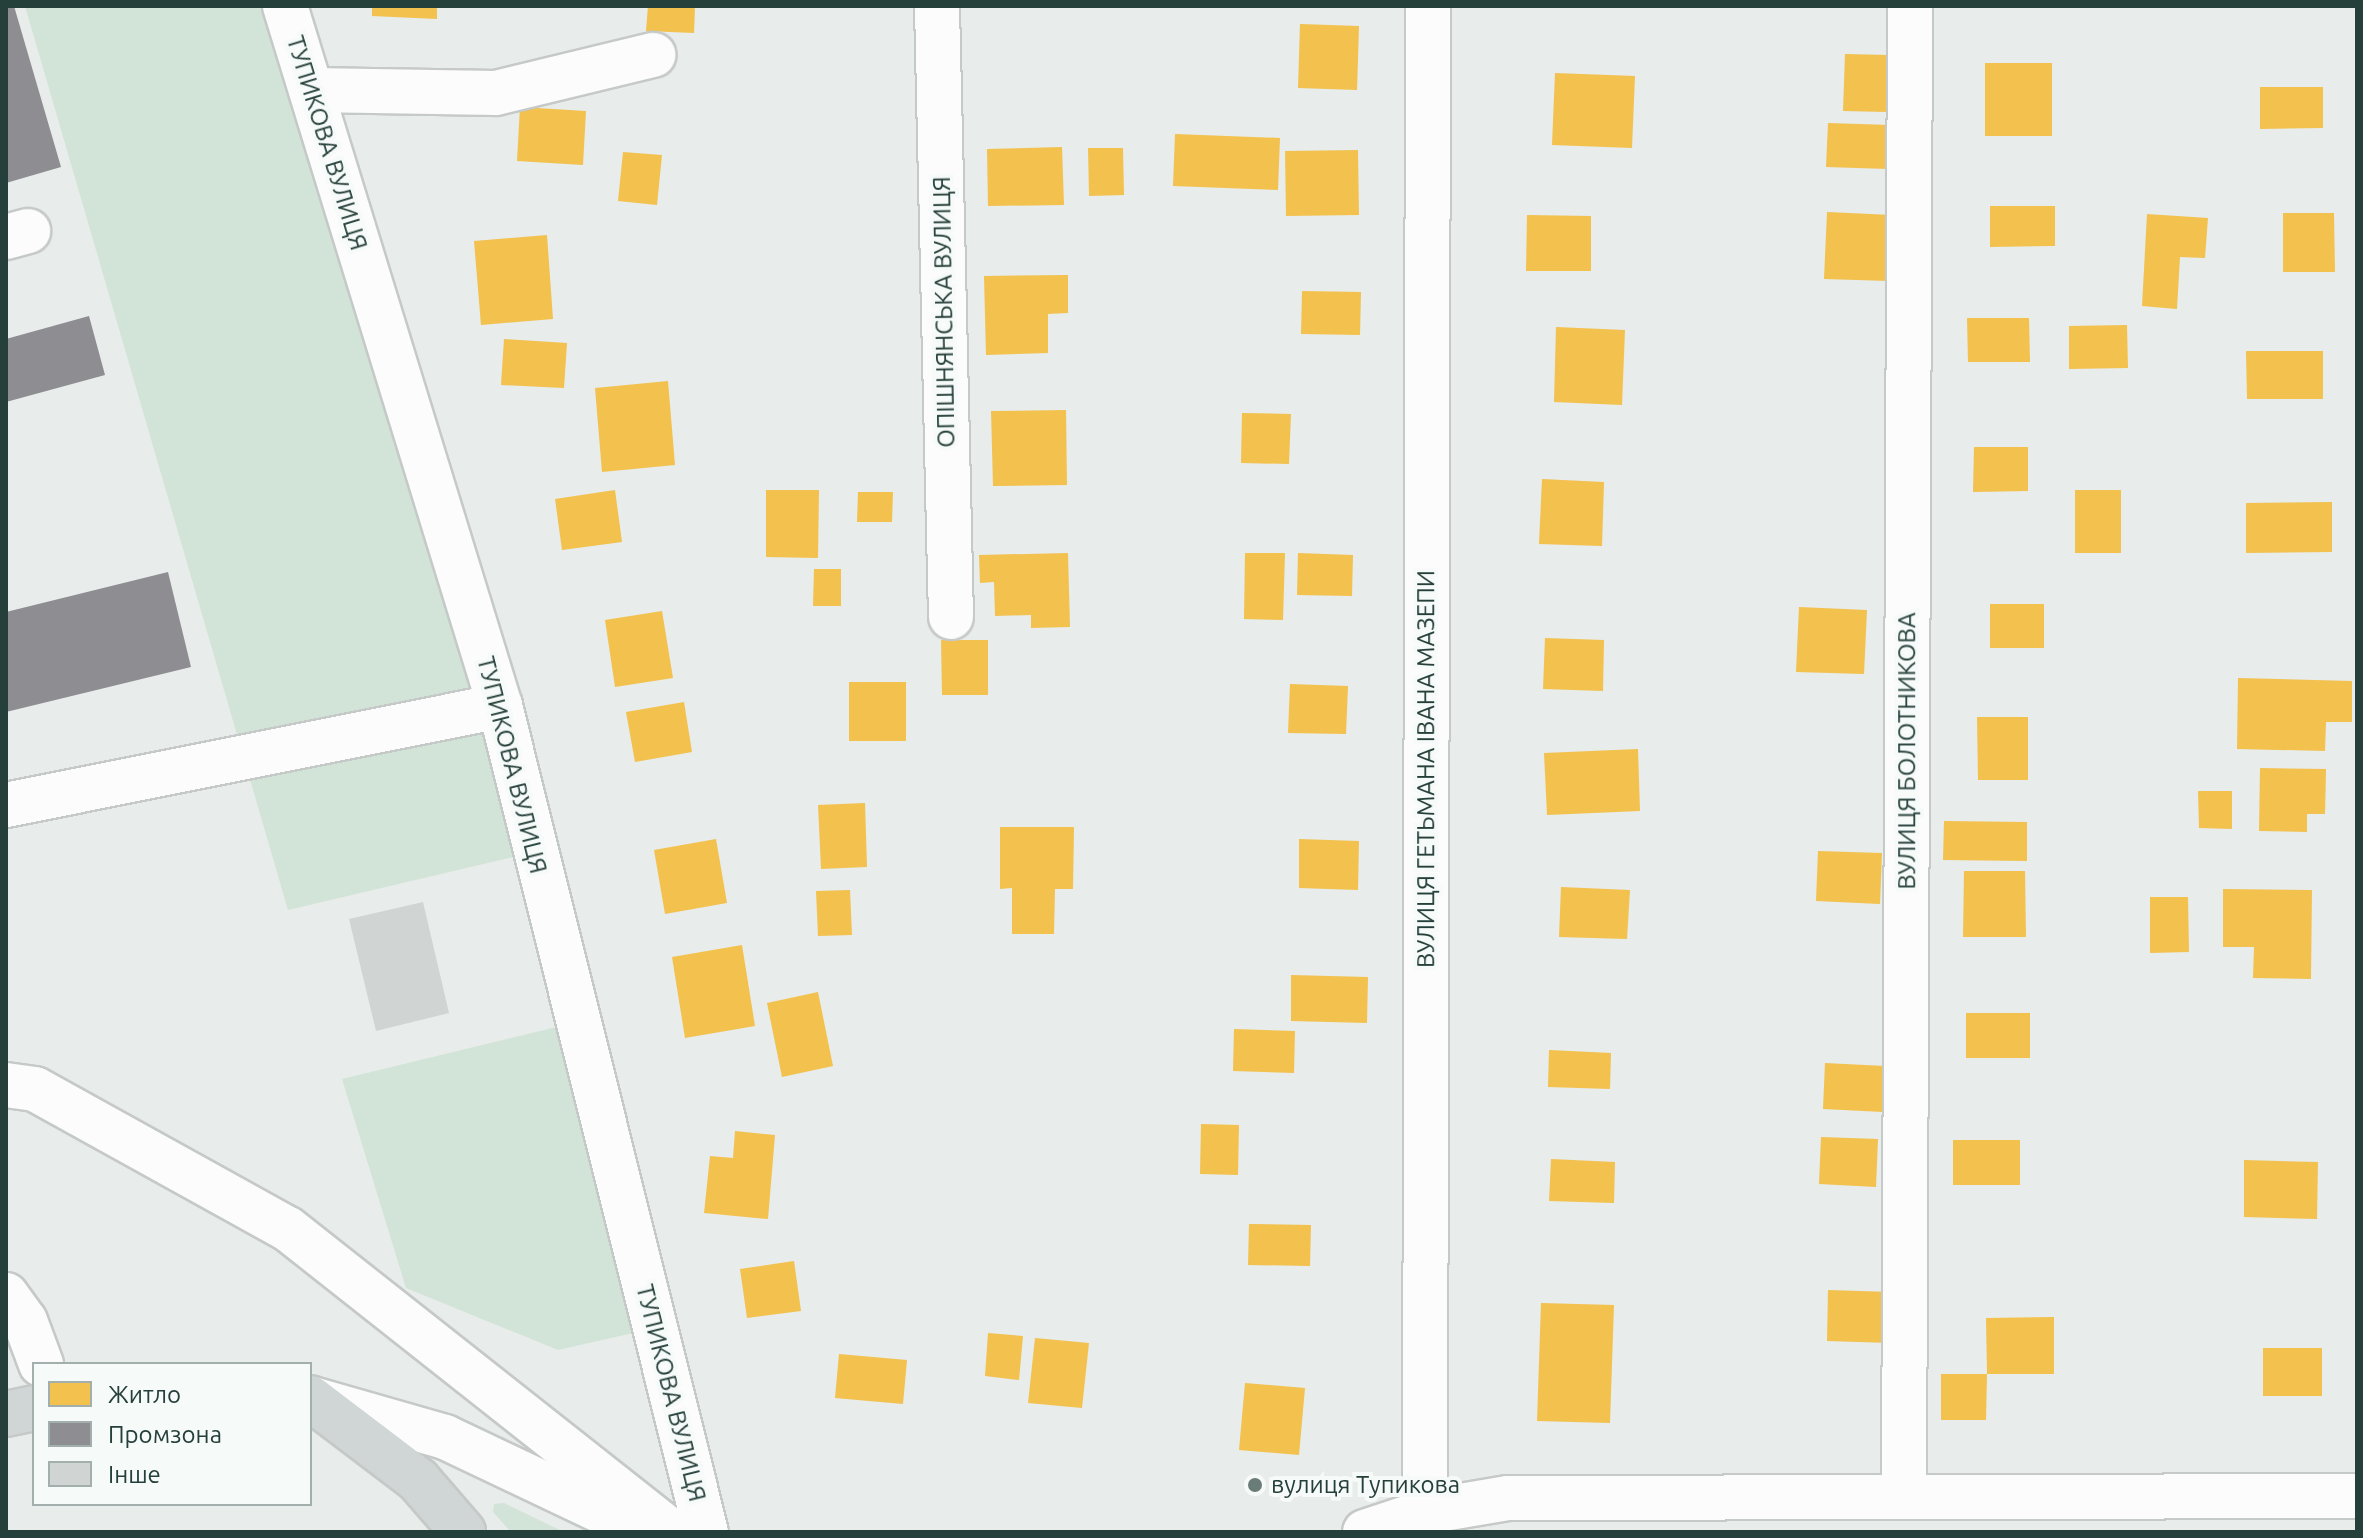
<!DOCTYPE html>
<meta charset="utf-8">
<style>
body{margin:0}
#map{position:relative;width:2363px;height:1538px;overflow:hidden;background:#e8ecea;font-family:Ubuntu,sans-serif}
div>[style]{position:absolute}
.green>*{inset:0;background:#d2e4d8}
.homes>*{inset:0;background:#f2c14e}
.industry>*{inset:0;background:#8d8d92}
.building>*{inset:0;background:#d0d5d3}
.roads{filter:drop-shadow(2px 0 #c5c9c7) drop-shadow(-2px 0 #c5c9c7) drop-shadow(0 2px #c5c9c7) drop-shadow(0 -2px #c5c9c7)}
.minor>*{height:44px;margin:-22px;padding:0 22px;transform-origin:22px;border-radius:22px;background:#fcfcfc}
.major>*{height:44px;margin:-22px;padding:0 22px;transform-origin:22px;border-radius:22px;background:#d0d6d5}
.dots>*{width:22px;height:22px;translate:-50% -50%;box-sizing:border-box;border:4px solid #f6faf8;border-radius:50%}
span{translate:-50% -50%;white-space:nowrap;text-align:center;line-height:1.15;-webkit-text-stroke:8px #f6faf8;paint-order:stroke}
.street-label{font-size:24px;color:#253f3a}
.poi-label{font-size:24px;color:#253f3a}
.left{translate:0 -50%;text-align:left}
.frame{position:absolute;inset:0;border:8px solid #253f3a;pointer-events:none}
.legend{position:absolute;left:32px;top:1362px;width:280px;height:144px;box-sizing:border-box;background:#f6faf8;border:2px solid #a2afac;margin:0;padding:10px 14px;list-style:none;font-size:24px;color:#253f3a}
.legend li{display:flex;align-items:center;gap:16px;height:40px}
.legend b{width:40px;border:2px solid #a2afac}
</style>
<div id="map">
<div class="green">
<div style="clip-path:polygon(25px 6px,285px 6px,535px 852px,288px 910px)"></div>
<div style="clip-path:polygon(577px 1022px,655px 1328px,558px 1350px,406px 1288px,342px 1079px)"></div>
<div style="clip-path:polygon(504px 1503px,564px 1532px,511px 1532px,493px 1512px,494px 1504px)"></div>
</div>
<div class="homes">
<div style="clip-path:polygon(372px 6px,437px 6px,437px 19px,372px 16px)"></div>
<div style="clip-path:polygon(648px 6px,695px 6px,694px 33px,646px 31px)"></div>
<div style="clip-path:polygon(1300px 24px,1359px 26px,1357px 90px,1298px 88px)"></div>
<div style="clip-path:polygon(1845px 54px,1889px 55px,1887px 112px,1843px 111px)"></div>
<div style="clip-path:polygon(1985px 63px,2052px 63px,2052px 136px,1985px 136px)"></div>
<div style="clip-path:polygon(1555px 73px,1635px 76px,1632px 148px,1552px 145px)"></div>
<div style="clip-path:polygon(2260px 87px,2323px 87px,2323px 128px,2260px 129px)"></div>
<div style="clip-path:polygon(520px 107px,586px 111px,583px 165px,517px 161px)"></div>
<div style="clip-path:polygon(1828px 123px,1890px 125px,1888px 169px,1826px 167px)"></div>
<div style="clip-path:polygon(1175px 134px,1280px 138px,1278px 190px,1173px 186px)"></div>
<div style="clip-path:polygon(1062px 147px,1064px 205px,988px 206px,987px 149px)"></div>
<div style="clip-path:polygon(1088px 148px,1123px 148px,1124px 195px,1089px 196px)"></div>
<div style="clip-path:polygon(1358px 150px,1359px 215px,1286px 216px,1285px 151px)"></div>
<div style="clip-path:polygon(623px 152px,662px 155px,657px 205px,618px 201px)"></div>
<div style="clip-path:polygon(1990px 206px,2055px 206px,2055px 246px,1990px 247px)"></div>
<div style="clip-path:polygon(1827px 212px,1892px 215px,1889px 281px,1824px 279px)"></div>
<div style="clip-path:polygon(2283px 213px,2334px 213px,2335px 272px,2283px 272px)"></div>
<div style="clip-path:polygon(2147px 214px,2208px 218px,2205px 258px,2180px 257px,2177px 309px,2142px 306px)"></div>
<div style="clip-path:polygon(1527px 215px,1591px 216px,1591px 271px,1526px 271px)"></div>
<div style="clip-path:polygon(547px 235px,553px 319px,481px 325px,474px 241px)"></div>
<div style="clip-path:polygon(1068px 275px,1068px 313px,1048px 314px,1048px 353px,986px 355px,984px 276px)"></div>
<div style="clip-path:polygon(1302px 291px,1361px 292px,1360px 335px,1301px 334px)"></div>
<div style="clip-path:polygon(1967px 318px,2029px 318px,2030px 362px,1968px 362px)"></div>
<div style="clip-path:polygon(2127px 325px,2128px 368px,2069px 369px,2069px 326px)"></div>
<div style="clip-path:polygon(1556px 327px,1625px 330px,1622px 405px,1554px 402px)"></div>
<div style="clip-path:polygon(504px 339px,567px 343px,564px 388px,501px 385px)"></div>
<div style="clip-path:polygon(2246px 351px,2323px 351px,2323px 399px,2247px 399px)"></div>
<div style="clip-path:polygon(668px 381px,675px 465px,602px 472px,595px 388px)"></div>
<div style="clip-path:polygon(1066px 410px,1067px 485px,993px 486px,991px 411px)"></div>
<div style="clip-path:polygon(1242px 413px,1291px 414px,1289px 464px,1241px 463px)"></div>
<div style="clip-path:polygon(1974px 447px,2028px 447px,2028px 491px,1973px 492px)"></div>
<div style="clip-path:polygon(1542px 479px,1604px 482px,1602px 546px,1539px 544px)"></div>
<div style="clip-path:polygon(615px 490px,622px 542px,562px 550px,555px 499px)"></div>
<div style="clip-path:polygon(766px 490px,819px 490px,818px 558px,766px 557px)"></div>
<div style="clip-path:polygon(2075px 490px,2121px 490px,2121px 553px,2075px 553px)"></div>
<div style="clip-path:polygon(858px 492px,893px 492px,892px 522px,857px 522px)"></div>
<div style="clip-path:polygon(2332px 502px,2332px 552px,2246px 553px,2246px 503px)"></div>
<div style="clip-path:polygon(1068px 553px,1070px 627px,1031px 628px,1031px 615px,995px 616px,994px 582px,980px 583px,979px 555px)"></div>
<div style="clip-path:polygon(1245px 553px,1285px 553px,1283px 620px,1244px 619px)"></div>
<div style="clip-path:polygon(1298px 553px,1353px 555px,1352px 596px,1297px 595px)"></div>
<div style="clip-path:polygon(814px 569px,841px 569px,841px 606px,813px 606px)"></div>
<div style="clip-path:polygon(1990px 604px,2044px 604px,2044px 648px,1990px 648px)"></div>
<div style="clip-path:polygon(1799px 607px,1867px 610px,1864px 674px,1796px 672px)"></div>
<div style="clip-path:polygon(662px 611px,673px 678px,615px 687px,605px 620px)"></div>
<div style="clip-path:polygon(1545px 638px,1604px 640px,1603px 691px,1543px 689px)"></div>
<div style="clip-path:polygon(941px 640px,988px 640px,988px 695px,942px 695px)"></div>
<div style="clip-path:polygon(2238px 678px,2352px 681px,2352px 722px,2326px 722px,2325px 751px,2237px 749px)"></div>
<div style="clip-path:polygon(849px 682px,906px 682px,906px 741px,849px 741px)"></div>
<div style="clip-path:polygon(1290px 684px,1348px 686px,1346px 734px,1288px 733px)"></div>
<div style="clip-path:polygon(684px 702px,692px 752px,635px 762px,626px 712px)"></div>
<div style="clip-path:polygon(1977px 717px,2028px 717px,2028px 780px,1978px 780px)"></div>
<div style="clip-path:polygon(1638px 749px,1640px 811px,1547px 815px,1544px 753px)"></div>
<div style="clip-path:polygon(2260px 768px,2326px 769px,2325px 814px,2307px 814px,2307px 832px,2259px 831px)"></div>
<div style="clip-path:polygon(2198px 791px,2232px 791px,2232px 829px,2199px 828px)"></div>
<div style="clip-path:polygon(865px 803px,867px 867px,821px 869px,818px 805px)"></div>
<div style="clip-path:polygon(1944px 821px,2027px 822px,2027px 861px,1943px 860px)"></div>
<div style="clip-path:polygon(1000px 827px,1074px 827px,1073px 889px,1055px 889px,1054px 934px,1012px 934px,1012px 888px,1000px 889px)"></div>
<div style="clip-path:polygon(716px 839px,727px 903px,665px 914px,654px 850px)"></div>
<div style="clip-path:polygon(1299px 839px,1359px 841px,1358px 890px,1299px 888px)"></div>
<div style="clip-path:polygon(1818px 851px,1882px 853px,1880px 904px,1816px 901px)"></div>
<div style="clip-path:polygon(1964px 871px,2025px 871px,2026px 937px,1963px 937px)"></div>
<div style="clip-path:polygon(1561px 887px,1630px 890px,1627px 939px,1559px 937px)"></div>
<div style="clip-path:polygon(2223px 889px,2312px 890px,2311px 979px,2253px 978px,2254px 947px,2223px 947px)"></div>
<div style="clip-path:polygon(850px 890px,852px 935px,818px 936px,816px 891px)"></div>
<div style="clip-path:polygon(2150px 897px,2188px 897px,2189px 952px,2150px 953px)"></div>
<div style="clip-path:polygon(742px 945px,755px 1026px,685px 1038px,672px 957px)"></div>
<div style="clip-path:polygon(1291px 975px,1368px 977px,1367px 1023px,1291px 1021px)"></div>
<div style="clip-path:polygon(818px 992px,833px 1066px,782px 1077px,767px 1003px)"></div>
<div style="clip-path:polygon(1966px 1013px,2030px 1013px,2030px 1058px,1966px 1058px)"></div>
<div style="clip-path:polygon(1234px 1029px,1295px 1031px,1294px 1073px,1233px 1071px)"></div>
<div style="clip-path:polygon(1549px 1050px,1611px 1053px,1610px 1089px,1548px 1087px)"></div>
<div style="clip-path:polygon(1825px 1063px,1885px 1066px,1883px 1112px,1823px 1109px)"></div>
<div style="clip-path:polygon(1201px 1124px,1239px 1125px,1238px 1175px,1200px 1174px)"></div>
<div style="clip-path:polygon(735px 1131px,775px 1135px,768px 1219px,704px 1213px,710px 1156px,733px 1158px)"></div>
<div style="clip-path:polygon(1821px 1137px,1878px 1139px,1876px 1187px,1819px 1184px)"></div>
<div style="clip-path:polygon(1953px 1140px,2020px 1140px,2020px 1185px,1953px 1185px)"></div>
<div style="clip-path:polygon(1551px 1159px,1615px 1162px,1614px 1203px,1549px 1201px)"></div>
<div style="clip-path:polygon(2244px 1160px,2318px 1162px,2317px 1219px,2244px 1217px)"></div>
<div style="clip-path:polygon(1249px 1224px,1311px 1225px,1310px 1266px,1248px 1265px)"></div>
<div style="clip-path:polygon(794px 1261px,801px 1311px,747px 1318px,740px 1269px)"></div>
<div style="clip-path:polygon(1828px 1290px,1891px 1292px,1890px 1343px,1827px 1341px)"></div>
<div style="clip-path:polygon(1541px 1303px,1614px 1305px,1610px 1423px,1537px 1421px)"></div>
<div style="clip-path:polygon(2054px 1317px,2054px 1374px,1987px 1374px,1986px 1318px)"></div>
<div style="clip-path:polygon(988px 1333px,1023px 1336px,1019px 1380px,985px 1376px)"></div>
<div style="clip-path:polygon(1035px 1338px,1089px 1343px,1082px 1408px,1028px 1403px)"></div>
<div style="clip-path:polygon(2263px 1348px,2322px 1348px,2322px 1396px,2263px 1396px)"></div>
<div style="clip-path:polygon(839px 1354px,907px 1360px,903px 1404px,835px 1398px)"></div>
<div style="clip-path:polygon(1941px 1374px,1987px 1374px,1986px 1420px,1941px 1420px)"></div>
<div style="clip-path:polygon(1245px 1383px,1305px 1388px,1299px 1455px,1239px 1450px)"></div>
</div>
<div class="industry">
<div style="clip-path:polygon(6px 6px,14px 6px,61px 167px,6px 183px)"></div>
<div style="clip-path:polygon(89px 316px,105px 375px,6px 402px,6px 339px)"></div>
<div style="clip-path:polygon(168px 572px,191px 667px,6px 712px,6px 612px)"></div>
</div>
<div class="building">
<div style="clip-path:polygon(423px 902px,449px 1013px,376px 1031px,349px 919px)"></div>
</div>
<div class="roads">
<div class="minor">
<div style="left:285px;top:6px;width:732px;rotate:72.93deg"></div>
<div style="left:500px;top:706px;width:851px;rotate:76deg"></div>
<div style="left:937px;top:6px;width:611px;rotate:88.69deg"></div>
<div style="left:311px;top:90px;width:185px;rotate:0.9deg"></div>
<div style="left:496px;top:93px;width:162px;rotate:-13.6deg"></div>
<div style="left:6px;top:237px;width:23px;rotate:-15deg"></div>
<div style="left:6px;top:805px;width:504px;rotate:-11.33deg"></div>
<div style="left:6px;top:1085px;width:29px;rotate:8deg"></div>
<div style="left:35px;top:1089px;width:289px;rotate:29deg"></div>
<div style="left:288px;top:1229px;width:489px;rotate:38.3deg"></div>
<div style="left:6px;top:1295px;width:32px;rotate:54deg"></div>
<div style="left:25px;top:1321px;width:46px;rotate:69.6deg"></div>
<div style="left:312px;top:1399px;width:138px;rotate:15.9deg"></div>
<div style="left:445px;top:1437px;width:215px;rotate:25.4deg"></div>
<div style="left:1904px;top:1496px;width:1490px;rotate:-89.77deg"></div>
<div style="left:1365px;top:1532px;width:63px;rotate:-18.4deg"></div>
<div style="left:1425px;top:1512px;width:84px;rotate:-9.6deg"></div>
<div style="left:1508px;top:1498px;width:849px;rotate:-0.13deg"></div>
<div style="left:1425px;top:1532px;width:1526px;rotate:-89.89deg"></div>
</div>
<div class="major">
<div style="left:310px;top:1398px;width:136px;rotate:37.2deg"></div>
<div style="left:418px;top:1480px;width:69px;rotate:49.1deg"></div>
<div style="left:6px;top:1414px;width:29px;rotate:-12deg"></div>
</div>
</div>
<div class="dots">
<div style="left:1255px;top:1485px;background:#697c78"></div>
</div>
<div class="street-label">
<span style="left:327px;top:143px;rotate:73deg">ТУПИКОВА ВУЛИЦЯ</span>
<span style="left:944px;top:312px;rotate:-91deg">ОПІШНЯНСЬКА ВУЛИЦЯ</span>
<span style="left:1907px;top:751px;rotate:-90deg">ВУЛИЦЯ БОЛОТНИКОВА</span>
<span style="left:512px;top:765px;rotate:76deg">ТУПИКОВА ВУЛИЦЯ</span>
<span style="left:1426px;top:769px;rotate:-90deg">ВУЛИЦЯ ГЕТЬМАНА ІВАНА МАЗЕПИ</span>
<span style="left:671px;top:1393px;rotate:76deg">ТУПИКОВА ВУЛИЦЯ</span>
</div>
<div class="poi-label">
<span class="left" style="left:1271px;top:1485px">вулиця Тупикова</span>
</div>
<div class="frame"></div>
<ul class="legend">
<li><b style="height:22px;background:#f2c14e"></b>Житло</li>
<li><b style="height:22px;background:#8d8d92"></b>Промзона</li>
<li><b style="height:22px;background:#d0d5d3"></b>Інше</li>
</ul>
</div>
